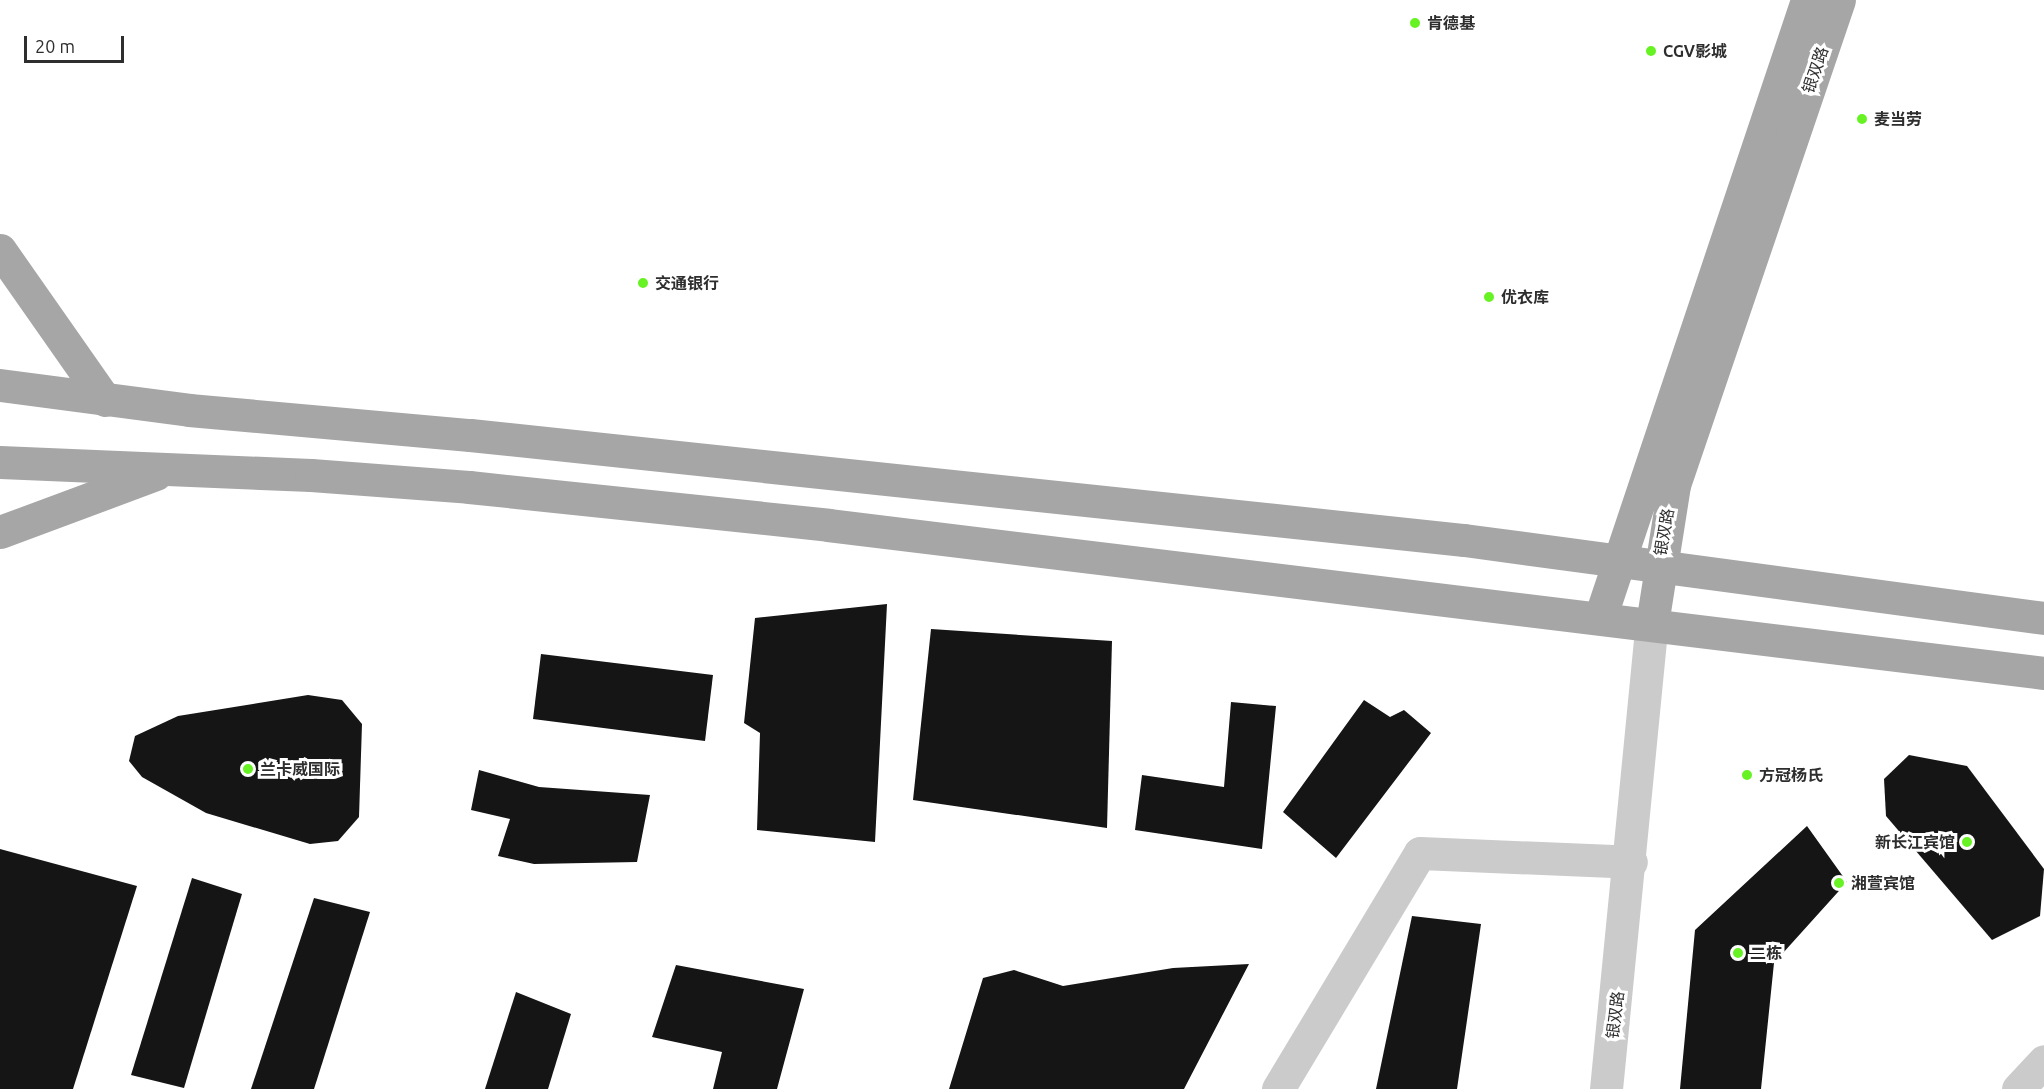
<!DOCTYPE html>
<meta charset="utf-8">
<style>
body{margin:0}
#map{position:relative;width:2044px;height:1089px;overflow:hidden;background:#fff;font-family:Ubuntu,"Noto Sans SC",sans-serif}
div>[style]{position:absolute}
.building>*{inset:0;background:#151515}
.minor>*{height:33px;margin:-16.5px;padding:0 16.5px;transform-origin:16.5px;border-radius:16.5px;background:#cbcbcb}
.major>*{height:33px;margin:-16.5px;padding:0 16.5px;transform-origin:16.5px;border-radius:16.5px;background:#a6a6a6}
.dots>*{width:16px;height:16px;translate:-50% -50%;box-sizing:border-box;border:3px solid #fff;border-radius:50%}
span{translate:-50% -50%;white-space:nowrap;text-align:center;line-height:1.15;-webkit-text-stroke:6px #fff;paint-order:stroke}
.poi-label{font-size:16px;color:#2e2e2e;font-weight:700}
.left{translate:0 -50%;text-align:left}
.right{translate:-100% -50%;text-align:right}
.street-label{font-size:16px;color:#2e2e2e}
.scale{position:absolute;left:24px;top:36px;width:100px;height:27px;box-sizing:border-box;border:3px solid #2e2e2e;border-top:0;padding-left:8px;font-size:18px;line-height:21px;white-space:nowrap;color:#2e2e2e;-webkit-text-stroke:4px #fff;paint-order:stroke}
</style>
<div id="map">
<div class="building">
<div style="clip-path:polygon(887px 604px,875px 842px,757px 830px,760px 733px,744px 723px,755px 618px)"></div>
<div style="clip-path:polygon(931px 629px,1112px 641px,1107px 828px,913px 800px)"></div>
<div style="clip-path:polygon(541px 654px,713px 675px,705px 741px,533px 719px)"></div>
<div style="clip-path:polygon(308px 695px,342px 700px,362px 724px,359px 817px,338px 841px,310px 844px,206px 813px,142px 777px,129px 761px,135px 736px,178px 716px)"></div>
<div style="clip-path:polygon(1364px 700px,1390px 717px,1404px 710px,1431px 733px,1336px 858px,1283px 812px)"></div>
<div style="clip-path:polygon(1231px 702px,1276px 706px,1262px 849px,1135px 830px,1142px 775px,1224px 787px)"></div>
<div style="clip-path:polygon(1909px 755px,1967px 766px,2044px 869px,2040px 916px,1992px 940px,1886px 816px,1884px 779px)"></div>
<div style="clip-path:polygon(479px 770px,539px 787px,650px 795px,637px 862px,534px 864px,498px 856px,510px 819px,471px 810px)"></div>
<div style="clip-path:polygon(1807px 826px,1847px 882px,1774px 963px,1761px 1089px,1680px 1089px,1695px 930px)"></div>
<div style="clip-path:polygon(0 849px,137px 886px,73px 1089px,0 1089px)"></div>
<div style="clip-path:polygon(192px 878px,242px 894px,184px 1088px,131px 1075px)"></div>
<div style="clip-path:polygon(314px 898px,370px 912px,314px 1089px,251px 1089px)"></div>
<div style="clip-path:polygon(1412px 916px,1481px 924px,1457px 1089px,1376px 1089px)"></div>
<div style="clip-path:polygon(1249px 964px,1184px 1089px,949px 1089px,983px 978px,1014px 970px,1063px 986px,1173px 968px)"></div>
<div style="clip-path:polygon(676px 965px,804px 989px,777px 1089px,713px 1089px,722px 1052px,652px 1037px)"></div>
<div style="clip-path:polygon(516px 992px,571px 1014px,548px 1089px,485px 1089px)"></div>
</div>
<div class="minor">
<div style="left:1278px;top:1089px;width:275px;rotate:-59deg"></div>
<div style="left:1420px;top:853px;width:211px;rotate:2.4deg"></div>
<div style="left:1606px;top:1089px;width:467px;rotate:-84.4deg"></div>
<div style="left:2018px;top:1089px;width:38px;rotate:-47deg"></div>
</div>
<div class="major">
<div style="left:0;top:250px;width:183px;rotate:55deg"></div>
<div style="left:0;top:385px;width:191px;rotate:7.5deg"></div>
<div style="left:189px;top:410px;width:282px;rotate:5.1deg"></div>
<div style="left:470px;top:435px;width:1000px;rotate:6.03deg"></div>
<div style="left:1464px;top:540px;width:585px;rotate:7.66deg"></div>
<div style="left:0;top:462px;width:311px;rotate:2.4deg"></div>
<div style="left:311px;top:475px;width:158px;rotate:4.3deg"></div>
<div style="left:469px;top:487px;width:361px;rotate:6deg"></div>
<div style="left:828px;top:525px;width:1225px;rotate:6.94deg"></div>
<div style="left:0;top:532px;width:166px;rotate:-20.4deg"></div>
<div style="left:1600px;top:618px;width:652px;rotate:-71.48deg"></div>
<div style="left:1652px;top:624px;width:141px;rotate:-81deg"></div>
<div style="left:1674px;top:485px;width:512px;rotate:-71.21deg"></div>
</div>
<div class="dots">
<div style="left:1415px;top:23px;background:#67f223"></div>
<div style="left:1651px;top:51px;background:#67f223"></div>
<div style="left:1862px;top:119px;background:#67f223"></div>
<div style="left:643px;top:283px;background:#67f223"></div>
<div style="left:1489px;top:297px;background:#67f223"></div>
<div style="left:248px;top:769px;background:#67f223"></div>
<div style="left:1747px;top:775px;background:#67f223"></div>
<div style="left:1967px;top:842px;background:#67f223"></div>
<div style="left:1839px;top:883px;background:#67f223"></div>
<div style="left:1738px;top:953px;background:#67f223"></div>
</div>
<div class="poi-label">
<span class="left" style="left:1427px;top:23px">肯德基</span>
<span class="left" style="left:1663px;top:51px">CGV影城</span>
<span class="left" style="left:1874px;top:119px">麦当劳</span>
<span class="left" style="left:655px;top:283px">交通银行</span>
<span class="left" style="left:1501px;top:297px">优衣库</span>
<span class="left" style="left:260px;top:769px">兰卡威国际</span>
<span class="left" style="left:1759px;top:775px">方冠杨氏</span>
<span class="right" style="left:1955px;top:842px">新长江宾馆</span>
<span class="left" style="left:1851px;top:883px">湘萱宾馆</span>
<span class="left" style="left:1750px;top:953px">二栋</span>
</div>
<div class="street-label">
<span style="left:1815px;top:70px;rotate:-71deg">银双路</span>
<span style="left:1664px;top:532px;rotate:-80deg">银双路</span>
<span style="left:1615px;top:1015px;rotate:-83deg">银双路</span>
</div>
<div class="scale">20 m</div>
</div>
